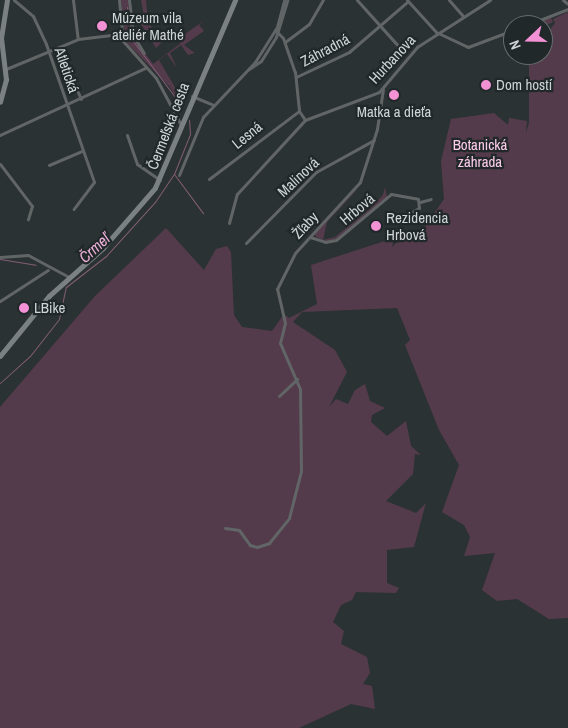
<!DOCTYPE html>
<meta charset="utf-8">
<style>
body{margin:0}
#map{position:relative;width:568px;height:728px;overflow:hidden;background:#2b3233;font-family:"Archivo Narrow",sans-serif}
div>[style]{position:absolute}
.green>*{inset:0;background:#543b4c}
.stream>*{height:1px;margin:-0.5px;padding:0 0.5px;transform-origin:0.5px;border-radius:0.5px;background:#825e75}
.street>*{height:3px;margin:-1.5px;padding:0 1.5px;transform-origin:1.5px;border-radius:1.5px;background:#616565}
.secondary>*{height:4.5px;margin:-2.25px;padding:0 2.25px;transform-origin:2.25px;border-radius:2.25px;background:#7b8182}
.dots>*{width:14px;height:14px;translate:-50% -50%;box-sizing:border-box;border:2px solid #212829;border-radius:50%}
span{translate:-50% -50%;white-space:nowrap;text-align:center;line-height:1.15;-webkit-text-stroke:4.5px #212829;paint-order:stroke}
.poi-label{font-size:15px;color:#cfd4d4}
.left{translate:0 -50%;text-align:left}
.street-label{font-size:15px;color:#cfd4d4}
.park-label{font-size:15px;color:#fdcbeb}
.water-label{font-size:16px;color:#edb0d8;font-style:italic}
.north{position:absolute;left:503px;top:15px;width:50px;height:50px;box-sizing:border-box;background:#212829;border:1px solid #676d6d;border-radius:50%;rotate:249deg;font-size:14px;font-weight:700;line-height:20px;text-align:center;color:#cfd4d4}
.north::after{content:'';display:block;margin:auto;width:18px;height:22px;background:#f391d5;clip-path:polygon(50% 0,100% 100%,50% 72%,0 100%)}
</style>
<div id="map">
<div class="green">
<div style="clip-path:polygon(121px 0,128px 0,132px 36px,153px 64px,181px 43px,178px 39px,205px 20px,199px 25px,204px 31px,184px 45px,195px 53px,188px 55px,181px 45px,170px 53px,177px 68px,167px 54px,159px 60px,183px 101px,181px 107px,170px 87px,126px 42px)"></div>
<div style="clip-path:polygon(141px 0,146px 0,148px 22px,162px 42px,156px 48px,141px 24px,144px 16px)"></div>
<div style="clip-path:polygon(568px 12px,568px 618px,549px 619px,517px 599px,497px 601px,482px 590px,495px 553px,464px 556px,470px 537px,464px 525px,442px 512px,459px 465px,439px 430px,405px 345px,410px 340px,397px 308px,302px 312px,293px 322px,335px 350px,347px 372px,329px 407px,336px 399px,348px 404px,355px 390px,365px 384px,370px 401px,385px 408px,372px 415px,371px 422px,387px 436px,406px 421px,411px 446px,421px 455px,415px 454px,413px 474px,386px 501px,416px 513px,426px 503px,414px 547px,387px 550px,387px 583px,399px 588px,396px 593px,356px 592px,352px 600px,341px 605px,333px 622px,344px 631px,341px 644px,367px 657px,370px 673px,363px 684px,372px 686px,375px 709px,351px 704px,299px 728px,0 728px,0 407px,95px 296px,166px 228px,204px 270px,216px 249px,227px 246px,231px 252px,234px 315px,242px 327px,272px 331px,284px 314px,289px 318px,317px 304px,311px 265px,394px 238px,392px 247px,405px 234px,412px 236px,424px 228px,444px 199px,441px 161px,451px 119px,494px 113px,508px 125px,509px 118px,527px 121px,526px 133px,529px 123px,529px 55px,543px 55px,543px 38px,550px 32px,544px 34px,544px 20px,551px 18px,553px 22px,545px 26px,546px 33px,546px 27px,549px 31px,555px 23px,553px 19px)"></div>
<div style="clip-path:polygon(359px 187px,354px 193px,327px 222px,323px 240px,335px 237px,370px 209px,383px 195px,385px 187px,387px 197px,337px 238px,327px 242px,316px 237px,315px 234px)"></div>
</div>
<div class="stream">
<div style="left:127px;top:7px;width:35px;rotate:80deg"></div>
<div style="left:133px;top:41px;width:80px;rotate:53.1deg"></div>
<div style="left:174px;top:174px;width:49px;rotate:53.4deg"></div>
<div style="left:0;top:259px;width:36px;rotate:9deg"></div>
<div style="left:0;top:383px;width:40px;rotate:-42deg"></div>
<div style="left:30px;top:356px;width:47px;rotate:-51.9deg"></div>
<div style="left:59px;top:319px;width:33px;rotate:-78deg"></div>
<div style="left:66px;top:287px;width:51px;rotate:-37.8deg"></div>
<div style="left:106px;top:256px;width:73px;rotate:-47.8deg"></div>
<div style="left:155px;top:202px;width:34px;rotate:-56deg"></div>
<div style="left:174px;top:174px;width:43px;rotate:-68.2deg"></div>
<div style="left:190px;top:134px;width:14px;rotate:-94deg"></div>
</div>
<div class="street">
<div style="left:14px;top:0;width:25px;rotate:40deg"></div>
<div style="left:33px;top:16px;width:31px;rotate:65deg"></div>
<div style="left:46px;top:44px;width:146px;rotate:70.8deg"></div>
<div style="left:94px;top:182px;width:34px;rotate:127deg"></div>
<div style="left:73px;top:0;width:39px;rotate:83deg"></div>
<div style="left:119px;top:0;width:41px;rotate:84.4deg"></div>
<div style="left:123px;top:41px;width:50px;rotate:48.3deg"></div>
<div style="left:156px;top:78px;width:53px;rotate:62deg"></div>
<div style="left:129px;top:0;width:35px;rotate:83deg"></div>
<div style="left:133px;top:35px;width:21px;rotate:59deg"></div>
<div style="left:357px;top:0;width:66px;rotate:48.1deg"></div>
<div style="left:407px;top:0;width:43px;rotate:47.8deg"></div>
<div style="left:436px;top:32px;width:35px;rotate:25deg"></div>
<div style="left:468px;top:47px;width:48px;rotate:-20.7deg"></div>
<div style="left:449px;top:0;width:21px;rotate:49deg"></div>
<div style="left:563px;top:0;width:6px;rotate:39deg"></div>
<div style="left:527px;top:25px;width:44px;rotate:-21.3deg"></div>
<div style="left:275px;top:30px;width:11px;rotate:45deg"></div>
<div style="left:283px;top:38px;width:36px;rotate:71deg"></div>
<div style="left:295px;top:72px;width:39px;rotate:84deg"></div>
<div style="left:299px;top:111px;width:11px;rotate:56deg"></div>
<div style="left:285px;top:42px;width:30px;rotate:-37deg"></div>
<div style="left:309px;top:24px;width:28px;rotate:-60deg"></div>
<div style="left:58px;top:49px;width:55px;rotate:65.3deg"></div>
<div style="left:6px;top:69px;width:78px;rotate:-22.6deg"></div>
<div style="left:78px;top:39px;width:42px;rotate:-6.8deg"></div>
<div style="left:249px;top:69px;width:14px;rotate:-34deg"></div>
<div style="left:261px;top:61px;width:28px;rotate:-58deg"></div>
<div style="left:276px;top:37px;width:39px;rotate:-73deg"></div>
<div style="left:296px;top:77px;width:59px;rotate:-25.3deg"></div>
<div style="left:349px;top:52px;width:78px;rotate:-40.8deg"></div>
<div style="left:192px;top:96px;width:23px;rotate:23deg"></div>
<div style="left:305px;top:120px;width:79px;rotate:-20.7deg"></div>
<div style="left:379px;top:92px;width:59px;rotate:-49.8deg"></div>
<div style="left:417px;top:47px;width:87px;rotate:-32.8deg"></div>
<div style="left:0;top:135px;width:160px;rotate:-24.8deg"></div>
<div style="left:127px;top:135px;width:31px;rotate:71deg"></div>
<div style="left:137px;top:164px;width:28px;rotate:35deg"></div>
<div style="left:0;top:164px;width:53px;rotate:52.7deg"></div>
<div style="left:32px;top:206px;width:14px;rotate:107deg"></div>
<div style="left:49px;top:165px;width:36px;rotate:-23deg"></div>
<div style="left:179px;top:175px;width:63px;rotate:-67.5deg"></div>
<div style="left:203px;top:117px;width:76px;rotate:-46.6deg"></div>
<div style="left:255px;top:62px;width:41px;rotate:-57.8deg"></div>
<div style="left:277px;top:27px;width:28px;rotate:-75deg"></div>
<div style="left:209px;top:179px;width:113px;rotate:-37.1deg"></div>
<div style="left:420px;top:202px;width:11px;rotate:-15deg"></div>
<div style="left:229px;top:223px;width:30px;rotate:-75deg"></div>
<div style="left:237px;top:194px;width:100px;rotate:-47.4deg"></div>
<div style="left:310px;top:237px;width:16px;rotate:18deg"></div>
<div style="left:325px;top:242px;width:11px;rotate:-10deg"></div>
<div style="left:336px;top:240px;width:72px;rotate:-39.9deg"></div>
<div style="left:391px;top:194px;width:27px;rotate:10deg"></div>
<div style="left:418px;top:199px;width:9px;rotate:84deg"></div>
<div style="left:419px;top:208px;width:20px;rotate:153deg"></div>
<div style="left:246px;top:243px;width:100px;rotate:-45.4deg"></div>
<div style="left:316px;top:172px;width:66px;rotate:-28.9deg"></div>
<div style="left:0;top:257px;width:28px;rotate:-4deg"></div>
<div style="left:28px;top:255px;width:47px;rotate:28.2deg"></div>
<div style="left:0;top:301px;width:57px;rotate:-32.9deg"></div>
<div style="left:279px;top:396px;width:25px;rotate:-43deg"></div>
<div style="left:225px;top:528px;width:14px;rotate:8deg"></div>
<div style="left:239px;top:530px;width:19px;rotate:54deg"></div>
<div style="left:250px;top:545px;width:7px;rotate:16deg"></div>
<div style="left:257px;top:547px;width:13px;rotate:-18deg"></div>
<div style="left:269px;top:543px;width:32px;rotate:-51deg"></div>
<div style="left:289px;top:518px;width:49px;rotate:-75.7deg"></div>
<div style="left:301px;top:471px;width:82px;rotate:-90.7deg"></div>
<div style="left:300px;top:389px;width:50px;rotate:-113.5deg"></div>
<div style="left:280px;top:343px;width:21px;rotate:-76deg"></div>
<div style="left:285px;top:323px;width:35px;rotate:-103deg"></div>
<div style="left:277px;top:289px;width:40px;rotate:-63.4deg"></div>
<div style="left:295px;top:253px;width:96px;rotate:-47.5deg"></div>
<div style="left:360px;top:182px;width:56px;rotate:-72.2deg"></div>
<div style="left:377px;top:129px;width:40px;rotate:-81.5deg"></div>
</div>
<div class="secondary">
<div style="left:0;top:102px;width:23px;rotate:-75deg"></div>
<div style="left:6px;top:80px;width:42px;rotate:-96.8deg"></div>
<div style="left:1px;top:38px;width:38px;rotate:-81deg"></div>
<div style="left:0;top:356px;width:77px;rotate:-50.8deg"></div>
<div style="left:49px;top:296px;width:72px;rotate:-41.6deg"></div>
<div style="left:103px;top:248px;width:79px;rotate:-49.1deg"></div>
<div style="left:155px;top:188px;width:204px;rotate:-66.9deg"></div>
</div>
<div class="dots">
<div style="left:102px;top:26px;background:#f391d5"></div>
<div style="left:486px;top:85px;background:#f391d5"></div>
<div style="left:394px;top:95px;background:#f391d5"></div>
<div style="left:376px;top:226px;background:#f391d5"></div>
<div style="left:24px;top:308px;background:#f391d5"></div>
</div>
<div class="poi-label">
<span class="left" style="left:112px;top:26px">Múzeum vila<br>ateliér Mathé</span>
<span class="left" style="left:496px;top:85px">Dom hostí</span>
<span style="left:394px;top:112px">Matka a dieťa</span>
<span class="left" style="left:386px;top:226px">Rezidencia<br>Hrbová</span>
<span class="left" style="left:34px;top:308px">LBike</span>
</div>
<div class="street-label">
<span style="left:325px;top:50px;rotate:-28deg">Záhradná</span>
<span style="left:392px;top:59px;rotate:-47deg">Hurbanova</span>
<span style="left:67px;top:70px;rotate:71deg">Atletická</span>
<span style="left:168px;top:126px;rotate:-69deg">Čermeľská cesta</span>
<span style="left:247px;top:135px;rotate:-39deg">Lesná</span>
<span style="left:298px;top:177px;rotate:-43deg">Malinová</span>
<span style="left:357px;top:209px;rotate:-40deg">Hrbová</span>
<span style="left:305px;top:225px;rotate:-47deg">Žľaby</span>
</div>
<div class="park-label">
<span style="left:480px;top:153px">Botanická<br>záhrada</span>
</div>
<div class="water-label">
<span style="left:94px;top:248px;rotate:-42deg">Črmeľ</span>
</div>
<div class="north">N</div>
</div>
